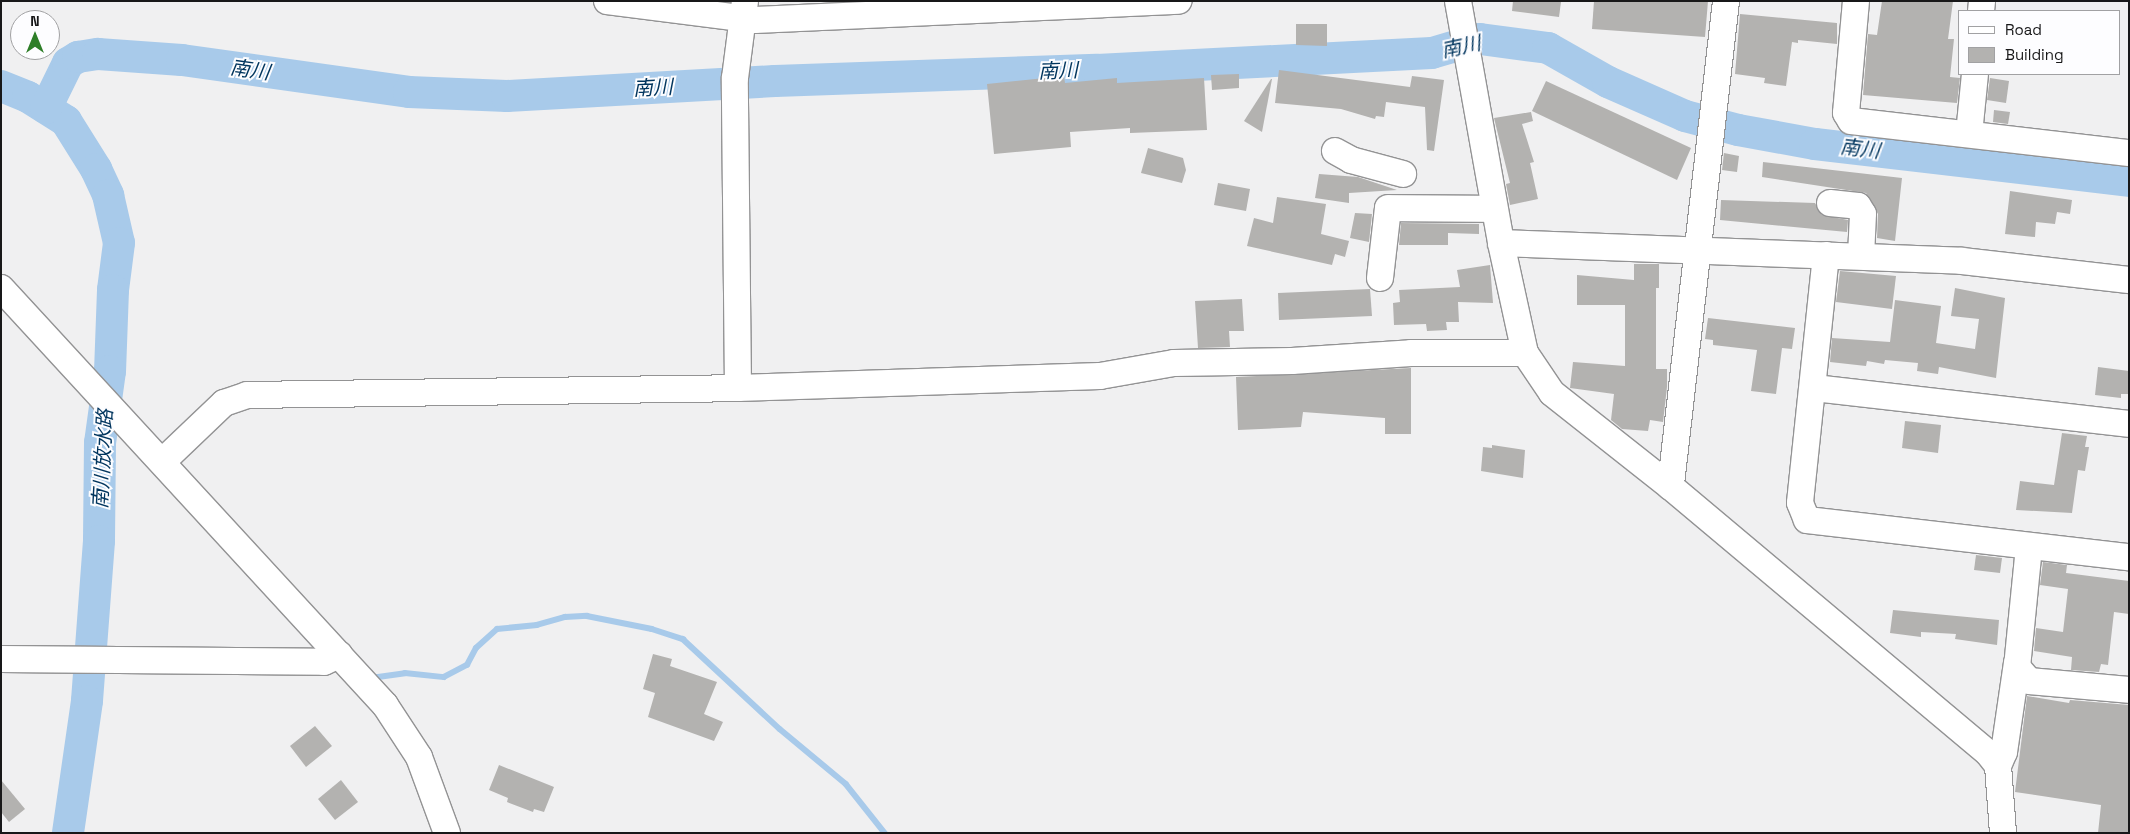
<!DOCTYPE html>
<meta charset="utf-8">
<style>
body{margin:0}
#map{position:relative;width:2130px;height:834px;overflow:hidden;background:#f0f0f1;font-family:"Space Grotesk","Noto Sans JP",sans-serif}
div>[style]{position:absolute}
.stream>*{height:5.5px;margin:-2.75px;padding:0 2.75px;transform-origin:2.75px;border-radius:2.75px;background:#a8caea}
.river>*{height:32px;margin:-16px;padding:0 16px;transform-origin:16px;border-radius:16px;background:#a8caea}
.building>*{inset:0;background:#b3b2b0}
.roads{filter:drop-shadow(1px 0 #939394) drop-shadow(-1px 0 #939394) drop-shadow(0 1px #939394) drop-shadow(0 -1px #939394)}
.minor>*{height:26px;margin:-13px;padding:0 13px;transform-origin:13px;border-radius:13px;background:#fff}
span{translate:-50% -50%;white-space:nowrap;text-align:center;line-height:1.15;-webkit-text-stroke:4px #fdfdff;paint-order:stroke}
.water-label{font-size:20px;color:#00355e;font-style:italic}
.frame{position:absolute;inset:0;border:2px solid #181819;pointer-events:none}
.legend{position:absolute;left:1958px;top:10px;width:162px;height:65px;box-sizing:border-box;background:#fdfdff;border:1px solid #a1a1a3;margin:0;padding:6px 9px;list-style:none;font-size:15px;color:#181819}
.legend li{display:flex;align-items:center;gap:10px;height:25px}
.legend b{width:25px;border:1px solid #a1a1a3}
.north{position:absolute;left:10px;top:10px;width:50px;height:50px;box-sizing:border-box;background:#fdfdff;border:1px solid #a1a1a3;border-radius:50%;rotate:0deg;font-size:14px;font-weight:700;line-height:20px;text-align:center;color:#181819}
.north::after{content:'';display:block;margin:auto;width:18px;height:22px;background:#2e7e28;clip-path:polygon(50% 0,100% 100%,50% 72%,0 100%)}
</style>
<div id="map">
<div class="stream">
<div style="left:371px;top:678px;width:34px;rotate:-8deg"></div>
<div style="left:405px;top:673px;width:39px;rotate:6deg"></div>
<div style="left:444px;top:677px;width:26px;rotate:-28deg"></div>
<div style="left:467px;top:665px;width:19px;rotate:-62deg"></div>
<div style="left:476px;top:648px;width:28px;rotate:-42deg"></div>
<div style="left:497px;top:629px;width:40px;rotate:-5.7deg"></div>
<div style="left:537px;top:625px;width:29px;rotate:-16deg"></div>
<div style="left:565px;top:617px;width:22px;rotate:-3deg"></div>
<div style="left:587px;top:616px;width:66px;rotate:11.3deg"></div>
<div style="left:652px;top:629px;width:33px;rotate:18deg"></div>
<div style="left:683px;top:639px;width:132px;rotate:42.9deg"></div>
<div style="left:780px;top:729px;width:86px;rotate:39.8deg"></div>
<div style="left:846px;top:784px;width:63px;rotate:51.5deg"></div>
</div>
<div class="river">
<div style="left:1px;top:86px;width:29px;rotate:22deg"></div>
<div style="left:28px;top:97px;width:45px;rotate:32.3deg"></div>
<div style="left:66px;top:121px;width:57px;rotate:58deg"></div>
<div style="left:96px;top:169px;width:29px;rotate:65deg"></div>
<div style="left:108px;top:195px;width:49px;rotate:77.1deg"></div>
<div style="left:119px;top:243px;width:47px;rotate:97.3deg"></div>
<div style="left:113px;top:290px;width:81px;rotate:92.1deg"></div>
<div style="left:110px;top:371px;width:73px;rotate:97.9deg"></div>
<div style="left:100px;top:443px;width:98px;rotate:90.6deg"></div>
<div style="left:99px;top:541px;width:160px;rotate:94.3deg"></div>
<div style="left:87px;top:701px;width:133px;rotate:98.2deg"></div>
<div style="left:46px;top:108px;width:50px;rotate:-63.9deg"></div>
<div style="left:68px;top:63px;width:12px;rotate:-31deg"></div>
<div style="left:78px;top:57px;width:20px;rotate:-9deg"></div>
<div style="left:98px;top:54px;width:84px;rotate:4.1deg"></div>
<div style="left:182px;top:60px;width:229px;rotate:8deg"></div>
<div style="left:409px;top:92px;width:98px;rotate:2.3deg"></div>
<div style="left:507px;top:96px;width:268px;rotate:-3.2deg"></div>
<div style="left:775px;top:81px;width:322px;rotate:-2deg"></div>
<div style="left:1097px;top:70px;width:335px;rotate:-2.9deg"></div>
<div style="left:1432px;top:53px;width:50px;rotate:-16.3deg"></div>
<div style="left:1480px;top:39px;width:69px;rotate:7.5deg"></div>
<div style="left:1548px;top:48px;width:69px;rotate:29.5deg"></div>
<div style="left:1608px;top:82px;width:84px;rotate:23.8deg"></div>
<div style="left:1685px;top:116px;width:55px;rotate:14.8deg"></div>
<div style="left:1738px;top:130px;width:78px;rotate:10.3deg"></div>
<div style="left:1815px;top:144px;width:316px;rotate:6.7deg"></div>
</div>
<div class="building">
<div style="clip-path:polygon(1513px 1px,1561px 2px,1559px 17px,1512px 11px)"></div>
<div style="clip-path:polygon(1594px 1px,1708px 1px,1705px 37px,1592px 29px)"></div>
<div style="clip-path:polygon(1882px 1px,1953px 1px,1948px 39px,1954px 39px,1950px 77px,1960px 78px,1957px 103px,1863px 95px,1868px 34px,1877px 35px)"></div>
<div style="clip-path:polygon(1740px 14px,1837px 23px,1837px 44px,1798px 40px,1798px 43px,1792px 42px,1786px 86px,1764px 83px,1765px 78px,1735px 74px)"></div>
<div style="clip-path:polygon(1296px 24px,1327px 24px,1327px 46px,1296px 45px)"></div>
<div style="clip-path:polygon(1279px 70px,1410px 87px,1412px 76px,1444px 80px,1434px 151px,1427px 150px,1425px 107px,1386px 102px,1384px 117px,1376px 116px,1375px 119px,1341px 109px,1275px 103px)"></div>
<div style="clip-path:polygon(1239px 74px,1239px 88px,1212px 90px,1211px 75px)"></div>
<div style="clip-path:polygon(1064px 76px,1065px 83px,1117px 78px,1117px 83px,1204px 78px,1207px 130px,1130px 133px,1130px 128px,1070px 132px,1071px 147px,994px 154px,987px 84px)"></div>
<div style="clip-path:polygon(1990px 78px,2009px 81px,2006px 103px,1987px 100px)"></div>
<div style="clip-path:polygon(1271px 79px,1272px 79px,1262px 132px,1244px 121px)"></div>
<div style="clip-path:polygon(1546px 81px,1691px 148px,1677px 180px,1532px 111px)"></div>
<div style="clip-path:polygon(1994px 110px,2010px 112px,2008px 124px,1993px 122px)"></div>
<div style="clip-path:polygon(1531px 112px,1533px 121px,1522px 124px,1534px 162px,1530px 163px,1538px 199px,1510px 205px,1506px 184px,1510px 183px,1494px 118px)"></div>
<div style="clip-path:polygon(1148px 148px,1183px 158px,1186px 170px,1182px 183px,1141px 173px)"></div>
<div style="clip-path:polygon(1724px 153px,1739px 156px,1737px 172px,1722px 170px)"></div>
<div style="clip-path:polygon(1763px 162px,1902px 178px,1895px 241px,1877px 238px,1878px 214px,1866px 193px,1762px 177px)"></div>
<div style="clip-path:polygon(1319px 174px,1358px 177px,1397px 190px,1349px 193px,1349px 203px,1315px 198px)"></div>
<div style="clip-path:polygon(1218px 183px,1250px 189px,1246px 211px,1214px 205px)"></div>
<div style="clip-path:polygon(2010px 191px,2072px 200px,2070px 214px,2057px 212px,2055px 224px,2036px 222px,2035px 237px,2005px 234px)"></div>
<div style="clip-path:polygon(1277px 197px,1326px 204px,1321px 234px,1349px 241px,1345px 257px,1335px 254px,1332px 265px,1247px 246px,1254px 218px,1273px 223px)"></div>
<div style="clip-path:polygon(1721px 200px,1815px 203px,1822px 215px,1848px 220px,1847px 232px,1720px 220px)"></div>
<div style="clip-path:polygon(1355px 213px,1372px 214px,1369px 242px,1350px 238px)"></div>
<div style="clip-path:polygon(1401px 223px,1479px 224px,1479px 234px,1448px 233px,1448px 245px,1399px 245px)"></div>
<div style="clip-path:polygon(1634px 264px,1659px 264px,1659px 288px,1656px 288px,1656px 369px,1667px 369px,1667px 387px,1663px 422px,1650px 420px,1648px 431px,1622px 429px,1611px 420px,1614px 394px,1570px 388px,1573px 362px,1625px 366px,1625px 305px,1577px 305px,1577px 275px,1634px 280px)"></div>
<div style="clip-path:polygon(1490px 265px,1493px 303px,1458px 302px,1459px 322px,1446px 322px,1447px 330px,1427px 331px,1426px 324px,1394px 325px,1393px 303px,1400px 302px,1399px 290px,1460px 287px,1457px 270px)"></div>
<div style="clip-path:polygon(1840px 271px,1896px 276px,1892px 309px,1836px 302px)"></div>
<div style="clip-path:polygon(1955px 288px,2005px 298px,1996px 378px,1939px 367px,1938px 374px,1917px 371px,1918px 363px,1885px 360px,1884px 364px,1867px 361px,1866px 366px,1830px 362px,1832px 338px,1890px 342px,1895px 300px,1941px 306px,1936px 343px,1975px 349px,1979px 319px,1951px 316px)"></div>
<div style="clip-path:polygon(1370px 289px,1372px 316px,1279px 320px,1278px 293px)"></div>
<div style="clip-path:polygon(1242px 299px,1244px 331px,1229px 331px,1230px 347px,1198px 348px,1195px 301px)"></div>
<div style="clip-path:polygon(1708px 318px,1795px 328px,1792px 349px,1782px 348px,1776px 394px,1751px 391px,1757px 350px,1713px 345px,1713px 340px,1705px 339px)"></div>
<div style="clip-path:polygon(2098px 367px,2129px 371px,2129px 394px,2121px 394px,2121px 398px,2095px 395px)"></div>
<div style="clip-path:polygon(1411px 368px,1411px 434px,1385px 434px,1385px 418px,1303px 412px,1301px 427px,1238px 430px,1236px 377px)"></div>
<div style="clip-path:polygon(1905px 421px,1941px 425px,1938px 453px,1902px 448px)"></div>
<div style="clip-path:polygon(2062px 433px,2087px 436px,2085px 447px,2089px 447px,2085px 471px,2078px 470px,2072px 513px,2016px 510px,2020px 481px,2054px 485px)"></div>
<div style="clip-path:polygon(1492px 445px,1525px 450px,1523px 478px,1481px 471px,1483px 447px,1492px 448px)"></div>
<div style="clip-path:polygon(1976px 555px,2002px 558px,2000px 573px,1974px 570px)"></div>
<div style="clip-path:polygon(2043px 562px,2067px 565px,2066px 573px,2129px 581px,2129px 614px,2114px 612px,2108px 665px,2101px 664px,2099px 672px,2071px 670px,2072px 657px,2034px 651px,2036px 628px,2063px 632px,2068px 589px,2040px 585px)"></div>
<div style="clip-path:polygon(1893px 610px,1999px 620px,1997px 645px,1955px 639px,1956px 634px,1921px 632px,1921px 637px,1890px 633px)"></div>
<div style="clip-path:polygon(653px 654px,672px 659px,670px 666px,717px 682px,704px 714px,723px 722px,714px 741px,648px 717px,655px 693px,643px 689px)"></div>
<div style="clip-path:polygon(2027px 696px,2069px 703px,2070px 700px,2129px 705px,2129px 833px,2098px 833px,2101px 805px,2015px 792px)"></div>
<div style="clip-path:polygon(315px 726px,332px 746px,306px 767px,290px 746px)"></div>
<div style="clip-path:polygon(499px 765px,554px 787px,544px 812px,534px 809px,533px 812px,507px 802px,508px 798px,489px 790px)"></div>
<div style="clip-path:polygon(1px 780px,25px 809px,9px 822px,1px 812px)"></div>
<div style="clip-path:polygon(341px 780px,358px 802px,335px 820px,318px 799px)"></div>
</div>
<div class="roads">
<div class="minor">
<div style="left:607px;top:1px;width:149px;rotate:7.3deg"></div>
<div style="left:755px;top:20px;width:424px;rotate:-2.6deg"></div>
<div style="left:1458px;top:1px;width:246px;rotate:79.9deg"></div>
<div style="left:1501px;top:243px;width:113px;rotate:77.7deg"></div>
<div style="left:1525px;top:353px;width:48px;rotate:56deg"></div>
<div style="left:1552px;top:393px;width:152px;rotate:38.3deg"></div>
<div style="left:1726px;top:1px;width:489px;rotate:96.5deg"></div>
<div style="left:1671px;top:487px;width:414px;rotate:40deg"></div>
<div style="left:1988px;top:753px;width:16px;rotate:52deg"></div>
<div style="left:1998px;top:766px;width:67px;rotate:85.7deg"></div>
<div style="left:1856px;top:1px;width:112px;rotate:95.1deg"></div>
<div style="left:1846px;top:113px;width:9px;rotate:58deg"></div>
<div style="left:1851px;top:121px;width:280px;rotate:6.6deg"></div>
<div style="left:1981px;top:11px;width:10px;rotate:-84deg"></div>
<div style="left:1969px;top:134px;width:60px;rotate:-84.3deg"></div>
<div style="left:1335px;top:151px;width:18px;rotate:29deg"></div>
<div style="left:1351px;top:160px;width:54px;rotate:15.1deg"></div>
<div style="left:1830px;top:203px;width:28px;rotate:6deg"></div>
<div style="left:1858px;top:206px;width:9px;rotate:58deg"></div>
<div style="left:1863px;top:214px;width:42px;rotate:92.7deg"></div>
<div style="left:1501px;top:243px;width:461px;rotate:2.2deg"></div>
<div style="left:1962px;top:261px;width:168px;rotate:6.5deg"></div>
<div style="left:1826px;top:255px;width:249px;rotate:96deg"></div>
<div style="left:1800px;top:503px;width:18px;rotate:68deg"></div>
<div style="left:1807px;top:520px;width:324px;rotate:6.6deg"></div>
<div style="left:1380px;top:278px;width:70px;rotate:-83.5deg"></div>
<div style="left:1388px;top:208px;width:106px;rotate:0.5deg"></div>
<div style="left:1px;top:288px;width:567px;rotate:47.36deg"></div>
<div style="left:385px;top:705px;width:62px;rotate:56.8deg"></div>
<div style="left:419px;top:757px;width:81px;rotate:69.8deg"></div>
<div style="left:738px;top:388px;width:362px;rotate:-1.9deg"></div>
<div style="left:1100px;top:376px;width:75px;rotate:-10deg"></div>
<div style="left:1174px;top:363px;width:118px;rotate:-1deg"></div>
<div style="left:1292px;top:361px;width:119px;rotate:-3.8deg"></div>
<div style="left:1411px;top:353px;width:114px"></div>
<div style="left:1814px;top:388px;width:317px;rotate:6.5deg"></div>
<div style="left:162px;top:462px;width:86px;rotate:-43.6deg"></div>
<div style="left:224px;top:403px;width:24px;rotate:-19deg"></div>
<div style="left:247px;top:395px;width:491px;rotate:-0.8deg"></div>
<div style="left:738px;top:388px;width:310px;rotate:-90.6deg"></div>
<div style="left:735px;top:78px;width:78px;rotate:-82.6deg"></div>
<div style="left:2029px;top:547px;width:121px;rotate:95.7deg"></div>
<div style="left:2017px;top:667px;width:18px;rotate:49deg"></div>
<div style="left:2029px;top:681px;width:100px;rotate:5.1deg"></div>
<div style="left:1px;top:659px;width:323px;rotate:0.5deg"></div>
<div style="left:324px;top:662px;width:17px;rotate:-25deg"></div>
<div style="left:1998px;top:766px;width:15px;rotate:-67deg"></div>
<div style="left:2004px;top:752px;width:90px;rotate:-81.7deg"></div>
</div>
</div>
<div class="water-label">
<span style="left:1461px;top:47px;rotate:-12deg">南川</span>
<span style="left:250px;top:70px;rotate:8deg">南川</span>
<span style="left:1058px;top:71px;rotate:-2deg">南川</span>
<span style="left:653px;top:88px;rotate:-3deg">南川</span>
<span style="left:1860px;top:149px;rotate:7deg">南川</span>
<span style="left:103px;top:459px;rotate:-87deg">南川放水路</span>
</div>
<div class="frame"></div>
<ul class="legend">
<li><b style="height:6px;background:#fff"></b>Road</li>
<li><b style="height:14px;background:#b3b2b0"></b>Building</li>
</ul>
<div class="north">N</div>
</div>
